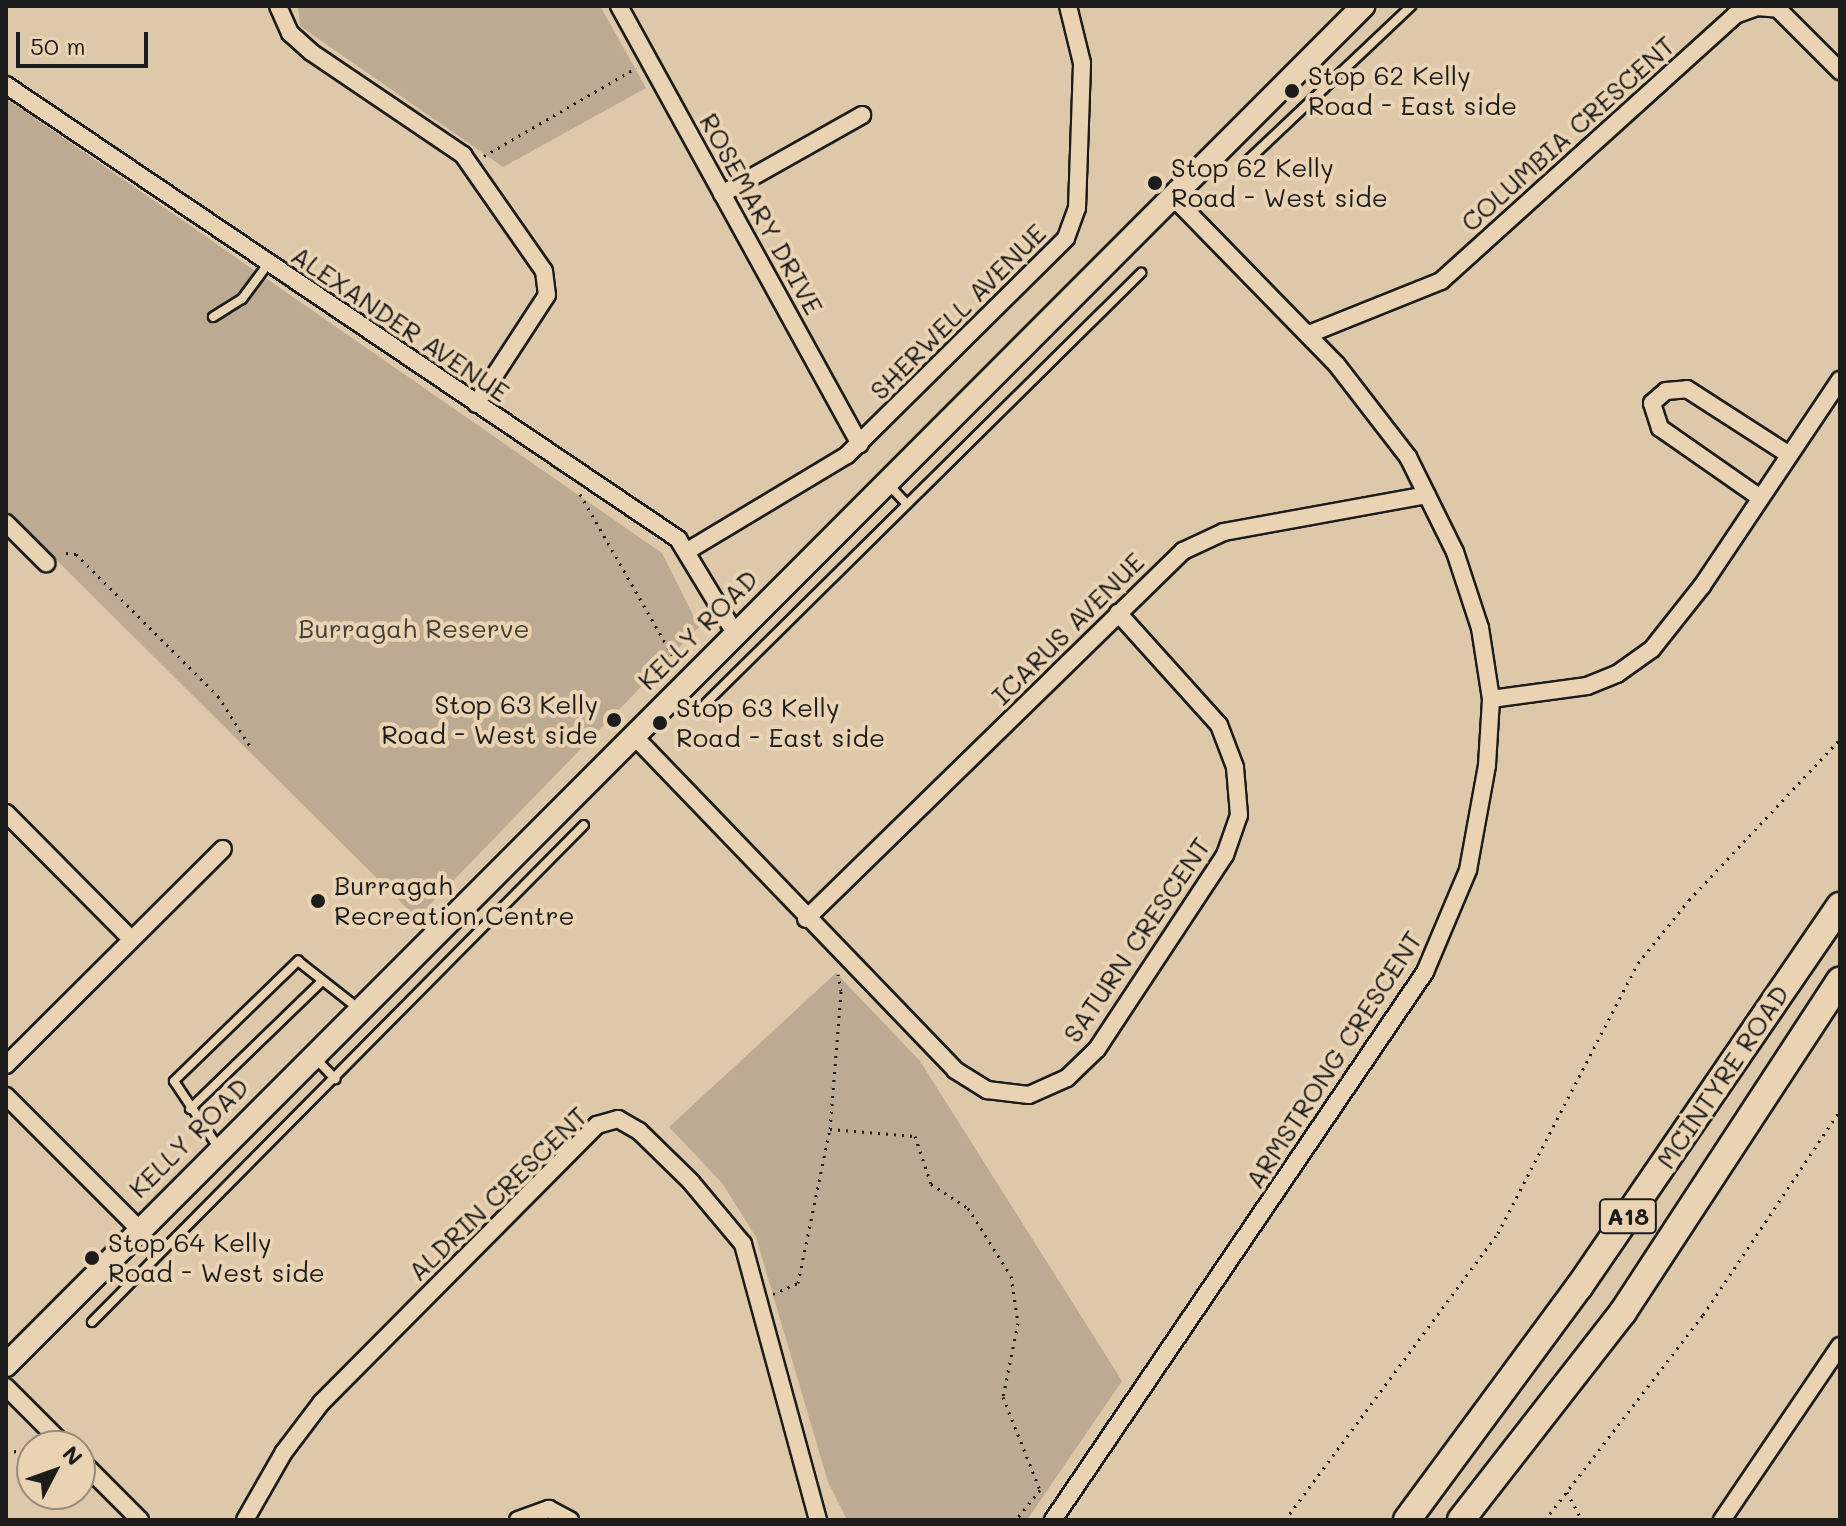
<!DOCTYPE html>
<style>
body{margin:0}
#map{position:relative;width:1846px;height:1526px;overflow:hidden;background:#ddc8a9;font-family:Mali,sans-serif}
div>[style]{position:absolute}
.green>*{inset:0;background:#bcab92}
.path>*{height:3px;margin-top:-1.5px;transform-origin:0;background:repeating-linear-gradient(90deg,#1c1c1c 0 2px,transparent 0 8px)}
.roads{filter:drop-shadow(2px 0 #1c1c1c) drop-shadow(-2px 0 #1c1c1c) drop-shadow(0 2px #1c1c1c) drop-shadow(0 -2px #1c1c1c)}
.lane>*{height:8px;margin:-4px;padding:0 4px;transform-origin:4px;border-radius:4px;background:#e9d3b2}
.street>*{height:16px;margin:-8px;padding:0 8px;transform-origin:8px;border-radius:8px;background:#e9d3b2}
.secondary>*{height:22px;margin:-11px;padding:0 11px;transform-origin:11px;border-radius:11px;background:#e9d3b2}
.primary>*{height:26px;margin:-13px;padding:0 13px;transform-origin:13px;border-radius:13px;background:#e9d3b2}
.dots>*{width:22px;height:22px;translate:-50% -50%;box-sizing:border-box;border:4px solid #e9d3b2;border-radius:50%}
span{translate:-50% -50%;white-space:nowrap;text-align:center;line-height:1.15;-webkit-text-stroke:8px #e9d3b2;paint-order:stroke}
.shield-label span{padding:2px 6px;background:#e9d3b2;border:2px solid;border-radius:6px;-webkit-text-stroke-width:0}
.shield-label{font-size:24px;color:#1c1c1c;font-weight:700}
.poi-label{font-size:26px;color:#1c1c1c}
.left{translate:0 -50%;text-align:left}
.right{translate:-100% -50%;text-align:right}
.street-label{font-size:26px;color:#1c1c1c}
.park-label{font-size:26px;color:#44403a}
.frame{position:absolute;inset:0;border:8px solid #1c1c1c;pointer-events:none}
.north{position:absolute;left:16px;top:1430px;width:80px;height:80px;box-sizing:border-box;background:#e9d3b2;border:2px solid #978a76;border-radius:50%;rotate:49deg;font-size:22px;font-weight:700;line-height:32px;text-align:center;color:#1c1c1c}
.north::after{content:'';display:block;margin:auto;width:28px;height:36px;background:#1c1c1c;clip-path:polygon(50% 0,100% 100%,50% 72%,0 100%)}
.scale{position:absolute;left:16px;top:32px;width:132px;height:36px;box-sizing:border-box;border:4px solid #1c1c1c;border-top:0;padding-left:10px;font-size:24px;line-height:28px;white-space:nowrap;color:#1c1c1c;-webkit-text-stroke:6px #e9d3b2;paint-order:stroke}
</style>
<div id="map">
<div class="green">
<div style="clip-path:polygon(298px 6px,600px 6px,646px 88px,503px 167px,300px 26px)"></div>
<div style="clip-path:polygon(6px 98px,662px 553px,699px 627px,417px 918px,6px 510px)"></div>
<div style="clip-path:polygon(836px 973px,920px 1061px,1122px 1381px,1027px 1520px,847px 1520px,828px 1482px,756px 1237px,722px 1183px,669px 1127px)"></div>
</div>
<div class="path">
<div style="left:484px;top:156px;width:176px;rotate:-30.1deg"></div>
<div style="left:580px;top:494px;width:189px;rotate:60.2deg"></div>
<div style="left:66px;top:553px;width:10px;rotate:6deg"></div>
<div style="left:76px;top:554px;width:201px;rotate:45deg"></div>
<div style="left:218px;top:696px;width:59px;rotate:57.4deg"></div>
<div style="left:830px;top:1129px;width:85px;rotate:4.7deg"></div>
<div style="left:915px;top:1136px;width:51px;rotate:71.6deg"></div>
<div style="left:931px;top:1184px;width:44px;rotate:33deg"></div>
<div style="left:968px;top:1208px;width:80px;rotate:57.7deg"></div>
<div style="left:1011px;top:1276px;width:48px;rotate:81.5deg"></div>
<div style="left:1018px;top:1323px;width:76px;rotate:101.5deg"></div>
<div style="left:1003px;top:1397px;width:100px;rotate:68.3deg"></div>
<div style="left:1040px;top:1490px;width:38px;rotate:129deg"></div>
<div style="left:773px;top:1294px;width:27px;rotate:-24deg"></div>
<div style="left:798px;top:1283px;width:157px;rotate:-78.3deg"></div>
<div style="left:830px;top:1129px;width:138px;rotate:-85.4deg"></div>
<div style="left:841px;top:991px;width:17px;rotate:-100deg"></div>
<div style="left:6px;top:1453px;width:26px;rotate:-11deg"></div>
<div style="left:1567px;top:1492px;width:32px;rotate:62deg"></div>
<div style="left:1285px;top:1520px;width:357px;rotate:-53.4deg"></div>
<div style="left:1498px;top:1233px;width:304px;rotate:-62.6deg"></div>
<div style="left:1638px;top:963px;width:81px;rotate:-51deg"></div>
<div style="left:1689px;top:900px;width:221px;rotate:-46.8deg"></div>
<div style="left:1545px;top:1520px;width:259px;rotate:-52.4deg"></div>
<div style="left:1703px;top:1315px;width:247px;rotate:-56.2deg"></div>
</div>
<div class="roads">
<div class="lane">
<div style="left:1242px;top:166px;width:233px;rotate:-43.4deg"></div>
<div style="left:213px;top:317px;width:34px;rotate:-32deg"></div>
<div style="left:242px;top:299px;width:44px;rotate:-53.4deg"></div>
<div style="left:889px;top:485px;width:26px;rotate:47deg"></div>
<div style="left:706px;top:703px;width:612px;rotate:-44.67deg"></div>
<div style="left:316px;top:1059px;width:28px;rotate:46deg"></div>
<div style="left:190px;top:1109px;width:181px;rotate:-44.1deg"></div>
<div style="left:218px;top:1147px;width:79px;rotate:-123.7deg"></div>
<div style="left:174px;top:1081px;width:173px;rotate:-44.1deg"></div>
<div style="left:298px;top:961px;width:78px;rotate:38.2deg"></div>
<div style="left:92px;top:1322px;width:699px;rotate:-45.29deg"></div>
</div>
<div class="street">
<div style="left:278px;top:6px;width:30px;rotate:66deg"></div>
<div style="left:290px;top:33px;width:28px;rotate:42deg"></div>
<div style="left:311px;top:52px;width:184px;rotate:34.1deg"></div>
<div style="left:463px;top:155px;width:141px;rotate:55.1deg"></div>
<div style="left:544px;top:271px;width:24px;rotate:83deg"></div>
<div style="left:547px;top:295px;width:130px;rotate:123.1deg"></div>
<div style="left:619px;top:6px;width:500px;rotate:61.2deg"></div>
<div style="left:6px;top:85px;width:811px;rotate:34.04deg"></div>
<div style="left:678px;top:539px;width:110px;rotate:58.8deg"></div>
<div style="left:722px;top:194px;width:161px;rotate:-29.4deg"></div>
<div style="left:1309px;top:334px;width:142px;rotate:-21.9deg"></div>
<div style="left:1441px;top:281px;width:396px;rotate:-42.1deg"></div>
<div style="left:1735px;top:15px;width:23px;rotate:-20deg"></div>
<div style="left:1757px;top:7px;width:21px;rotate:5deg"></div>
<div style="left:1778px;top:9px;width:88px;rotate:45deg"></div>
<div style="left:1759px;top:497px;width:121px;rotate:-145.1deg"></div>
<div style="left:1660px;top:428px;width:26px;rotate:-108deg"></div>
<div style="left:1652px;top:403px;width:18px;rotate:-41deg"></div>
<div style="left:1666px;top:391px;width:21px;rotate:-5deg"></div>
<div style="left:1687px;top:389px;width:120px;rotate:32.8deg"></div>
<div style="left:6px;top:523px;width:57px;rotate:45deg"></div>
<div style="left:689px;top:550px;width:184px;rotate:-31deg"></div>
<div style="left:847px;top:455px;width:308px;rotate:-44.7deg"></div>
<div style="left:1066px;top:238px;width:32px;rotate:-70deg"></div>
<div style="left:1077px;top:208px;width:145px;rotate:-88deg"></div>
<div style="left:1082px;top:63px;width:59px;rotate:-103.8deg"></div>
<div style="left:1491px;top:699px;width:97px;rotate:-7.7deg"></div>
<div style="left:1587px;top:686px;width:32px;rotate:-22deg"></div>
<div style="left:1617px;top:674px;width:43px;rotate:-35.5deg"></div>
<div style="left:1652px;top:649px;width:80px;rotate:-51.6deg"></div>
<div style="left:1702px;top:586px;width:248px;rotate:-56.2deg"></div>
<div style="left:633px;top:735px;width:465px;rotate:46.1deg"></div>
<div style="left:955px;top:1070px;width:38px;rotate:32deg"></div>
<div style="left:987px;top:1090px;width:42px;rotate:6.8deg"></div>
<div style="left:1029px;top:1095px;width:42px;rotate:-24.1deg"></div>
<div style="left:1067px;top:1078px;width:42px;rotate:-44deg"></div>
<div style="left:1097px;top:1049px;width:232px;rotate:-56.6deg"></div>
<div style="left:1225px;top:855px;width:42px;rotate:-70.7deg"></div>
<div style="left:1239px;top:815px;width:48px;rotate:-94.8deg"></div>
<div style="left:1235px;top:767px;width:45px;rotate:-110.9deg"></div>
<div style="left:1219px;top:725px;width:151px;rotate:-132deg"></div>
<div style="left:6px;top:813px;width:177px;rotate:45.2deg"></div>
<div style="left:806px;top:919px;width:527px;rotate:-44.31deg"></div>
<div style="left:1183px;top:551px;width:45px;rotate:-24.9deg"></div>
<div style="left:1224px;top:532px;width:206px;rotate:-10.3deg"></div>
<div style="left:6px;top:1065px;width:306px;rotate:-44.9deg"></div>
<div style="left:6px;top:1096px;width:187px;rotate:45deg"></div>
<div style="left:6px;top:1387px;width:83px;rotate:45deg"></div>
<div style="left:80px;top:1460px;width:85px;rotate:45deg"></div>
<div style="left:245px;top:1520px;width:78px;rotate:-60.2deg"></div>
<div style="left:284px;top:1452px;width:61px;rotate:-52.9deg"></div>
<div style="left:321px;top:1403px;width:392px;rotate:-45.2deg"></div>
<div style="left:597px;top:1125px;width:22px;rotate:-16deg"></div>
<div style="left:618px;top:1119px;width:24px;rotate:30deg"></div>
<div style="left:639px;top:1131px;width:73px;rotate:44.4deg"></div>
<div style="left:691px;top:1182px;width:81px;rotate:50deg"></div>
<div style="left:743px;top:1244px;width:286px;rotate:74.8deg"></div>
<div style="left:518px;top:1520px;width:33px;rotate:-20deg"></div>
<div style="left:549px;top:1509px;width:24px;rotate:28deg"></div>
<div style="left:1053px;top:1520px;width:662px;rotate:-55.83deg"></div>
<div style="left:1425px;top:972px;width:111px;rotate:-67.1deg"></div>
<div style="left:1468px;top:870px;width:107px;rotate:-79.7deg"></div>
<div style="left:1487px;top:765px;width:66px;rotate:-86.5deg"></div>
<div style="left:1491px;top:699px;width:72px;rotate:-98.8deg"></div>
<div style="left:1480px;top:628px;width:80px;rotate:-108.2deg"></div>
<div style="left:1455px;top:552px;width:106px;rotate:-116.3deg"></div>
<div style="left:1408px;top:457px;width:116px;rotate:-127.7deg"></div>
<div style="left:1337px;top:365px;width:238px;rotate:-134.3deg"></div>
<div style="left:1722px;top:1520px;width:210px;rotate:-55.9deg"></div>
</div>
<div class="secondary">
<div style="left:6px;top:1365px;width:1921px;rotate:-45.04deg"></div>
</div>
<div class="primary">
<div style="left:1407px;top:1520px;width:290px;rotate:-53.6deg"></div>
<div style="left:1579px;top:1287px;width:462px;rotate:-55.6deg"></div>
<div style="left:1461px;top:1520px;width:264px;rotate:-52.1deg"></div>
<div style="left:1623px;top:1312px;width:396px;rotate:-56.8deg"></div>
</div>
</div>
<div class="dots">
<div style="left:1292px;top:91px;background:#1c1c1c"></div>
<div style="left:1155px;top:183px;background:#1c1c1c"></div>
<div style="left:614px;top:720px;background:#1c1c1c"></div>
<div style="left:660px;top:723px;background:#1c1c1c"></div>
<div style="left:318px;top:901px;background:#1c1c1c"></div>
<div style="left:92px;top:1258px;background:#1c1c1c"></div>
</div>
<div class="shield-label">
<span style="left:1628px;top:1216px">A18</span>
</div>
<div class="poi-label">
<span class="left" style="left:1308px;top:91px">Stop 62 Kelly<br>Road - East side</span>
<span class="left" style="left:1171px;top:183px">Stop 62 Kelly<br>Road - West side</span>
<span class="right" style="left:598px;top:720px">Stop 63 Kelly<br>Road - West side</span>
<span class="left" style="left:676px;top:723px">Stop 63 Kelly<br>Road - East side</span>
<span class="left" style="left:334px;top:901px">Burragah<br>Recreation Centre</span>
<span class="left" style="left:108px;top:1258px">Stop 64 Kelly<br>Road - West side</span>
</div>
<div class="street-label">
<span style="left:1568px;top:134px;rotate:-42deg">COLUMBIA CRESCENT</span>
<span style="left:761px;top:214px;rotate:61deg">ROSEMARY DRIVE</span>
<span style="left:958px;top:312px;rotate:-45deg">SHERWELL AVENUE</span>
<span style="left:400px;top:324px;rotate:34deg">ALEXANDER AVENUE</span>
<span style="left:1068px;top:629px;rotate:-45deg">ICARUS AVENUE</span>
<span style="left:698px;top:630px;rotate:-45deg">KELLY ROAD</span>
<span style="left:1137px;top:940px;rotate:-56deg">SATURN CRESCENT</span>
<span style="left:1334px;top:1060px;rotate:-57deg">ARMSTRONG CRESCENT</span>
<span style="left:1723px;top:1077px;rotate:-56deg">MCINTYRE ROAD</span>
<span style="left:189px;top:1138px;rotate:-45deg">KELLY ROAD</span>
<span style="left:498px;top:1194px;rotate:-44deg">ALDRIN CRESCENT</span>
</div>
<div class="park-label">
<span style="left:414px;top:629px">Burragah Reserve</span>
</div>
<div class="frame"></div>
<div class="north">N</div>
<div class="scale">50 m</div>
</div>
